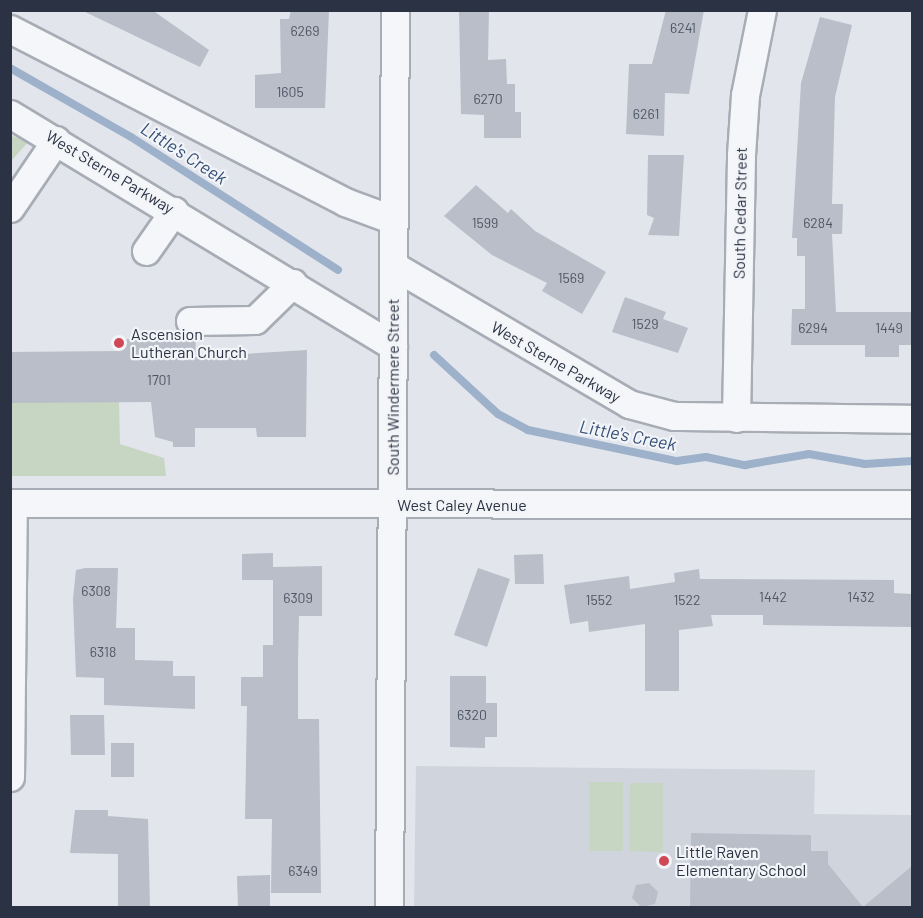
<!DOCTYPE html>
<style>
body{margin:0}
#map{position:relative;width:923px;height:918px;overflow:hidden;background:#e2e5eb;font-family:Barlow,sans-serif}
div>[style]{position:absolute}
.built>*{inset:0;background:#d0d4dd}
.green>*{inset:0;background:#c7d5c3}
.stream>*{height:8px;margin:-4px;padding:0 4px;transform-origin:4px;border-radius:4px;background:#9db1ca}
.building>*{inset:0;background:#b9bec8}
.roads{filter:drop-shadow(2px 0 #a7acb5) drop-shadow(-2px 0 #a7acb5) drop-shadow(0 2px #a7acb5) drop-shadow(0 -2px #a7acb5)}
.minor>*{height:27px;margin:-13.5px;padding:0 13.5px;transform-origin:13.5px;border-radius:13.5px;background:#f5f6f9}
.dots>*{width:16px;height:16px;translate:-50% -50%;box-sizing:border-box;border:3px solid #f2f4f8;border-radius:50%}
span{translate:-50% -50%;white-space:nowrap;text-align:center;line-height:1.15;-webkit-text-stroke:4.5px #f2f4f8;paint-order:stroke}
.number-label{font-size:14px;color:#4e5564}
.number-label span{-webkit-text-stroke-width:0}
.street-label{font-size:16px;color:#2a3243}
.poi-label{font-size:16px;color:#2a3243}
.left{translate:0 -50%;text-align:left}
.water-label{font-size:18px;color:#344f77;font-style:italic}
.frame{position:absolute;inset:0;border:12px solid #2a3243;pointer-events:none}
</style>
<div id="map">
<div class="built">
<div style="clip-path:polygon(416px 766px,815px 770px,814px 814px,912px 815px,912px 907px,414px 908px)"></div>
</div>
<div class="green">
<div style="clip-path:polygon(11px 136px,30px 140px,11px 161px)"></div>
<div style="clip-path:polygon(11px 401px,119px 401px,120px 444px,164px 458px,166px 476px,11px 476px)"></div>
<div style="clip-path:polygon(589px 782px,623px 782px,623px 851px,589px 851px)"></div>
<div style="clip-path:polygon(630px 783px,663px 783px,663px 852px,629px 851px)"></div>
</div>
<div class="stream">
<div style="left:10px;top:68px;width:139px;rotate:29.7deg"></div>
<div style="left:131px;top:137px;width:246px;rotate:32.7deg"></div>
<div style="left:434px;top:355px;width:87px;rotate:42.7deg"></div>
<div style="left:498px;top:414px;width:34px;rotate:28deg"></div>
<div style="left:528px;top:430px;width:152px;rotate:11.8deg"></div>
<div style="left:677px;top:461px;width:29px;rotate:-8deg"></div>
<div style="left:706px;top:457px;width:40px;rotate:12deg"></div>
<div style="left:745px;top:465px;width:65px;rotate:-9.8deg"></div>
<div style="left:809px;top:454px;width:57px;rotate:10.1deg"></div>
<div style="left:865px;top:464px;width:47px;rotate:-3.7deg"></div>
</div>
<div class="building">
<div style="clip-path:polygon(81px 10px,152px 10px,209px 50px,200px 67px)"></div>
<div style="clip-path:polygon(291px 10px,329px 10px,325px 108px,255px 108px,255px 75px,281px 73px,280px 19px,289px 19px)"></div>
<div style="clip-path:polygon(459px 10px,489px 10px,488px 60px,506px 59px,507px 84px,515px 84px,515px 112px,521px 112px,521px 138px,484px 138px,484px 115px,461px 114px)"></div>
<div style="clip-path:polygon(666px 10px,704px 10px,689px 94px,665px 93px,664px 136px,626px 134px,629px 64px,652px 64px)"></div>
<div style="clip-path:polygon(820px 17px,852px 25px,835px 97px,832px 204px,843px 204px,842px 234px,832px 234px,836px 312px,912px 312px,912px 345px,899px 345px,899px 357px,865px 357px,865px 345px,791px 345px,792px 309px,805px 309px,805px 256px,797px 256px,797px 238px,792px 238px,801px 83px)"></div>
<div style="clip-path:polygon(648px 155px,684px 155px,679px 236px,648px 235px,654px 218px,647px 215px)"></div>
<div style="clip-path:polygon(476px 185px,508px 213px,511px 209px,535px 231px,606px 272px,582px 314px,542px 291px,547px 283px,492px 255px,444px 216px)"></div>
<div style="clip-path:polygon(625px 297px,666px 312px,663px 319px,688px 328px,678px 353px,612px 332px)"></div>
<div style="clip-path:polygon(119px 339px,196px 340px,195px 357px,307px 350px,306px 437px,257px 437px,256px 428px,195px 428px,195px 447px,173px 447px,173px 442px,155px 437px,151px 402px,10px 403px,10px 352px,118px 351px)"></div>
<div style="clip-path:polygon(273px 553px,273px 567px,322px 566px,322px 616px,299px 616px,298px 663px,298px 719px,319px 719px,321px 893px,271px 893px,272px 819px,245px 819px,247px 706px,241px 706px,241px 677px,263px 677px,263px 645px,273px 645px,273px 580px,242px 580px,242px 554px)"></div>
<div style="clip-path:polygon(543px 554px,544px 584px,515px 584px,514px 555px)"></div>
<div style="clip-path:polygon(85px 568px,118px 568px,116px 628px,135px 628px,135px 660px,173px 661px,173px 676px,195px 676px,195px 709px,104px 705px,104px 678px,76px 677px,73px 599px,76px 570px)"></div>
<div style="clip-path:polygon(478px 568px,510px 579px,487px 647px,454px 635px)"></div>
<div style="clip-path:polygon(699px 569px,700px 579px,894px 580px,894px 593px,912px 594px,912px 627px,763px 625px,763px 615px,711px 615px,713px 626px,679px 630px,679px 691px,645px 691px,645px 624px,589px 632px,588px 621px,570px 624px,564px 585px,629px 576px,630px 589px,675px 582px,674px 573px)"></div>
<div style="clip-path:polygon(450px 676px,486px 676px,486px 703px,497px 703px,497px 737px,485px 737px,485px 748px,450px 747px)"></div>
<div style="clip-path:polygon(70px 715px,104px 715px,105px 755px,71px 755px)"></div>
<div style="clip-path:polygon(111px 743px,134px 743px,134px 777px,111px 777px)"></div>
<div style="clip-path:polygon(75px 810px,108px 810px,108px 816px,148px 819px,150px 908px,118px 908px,118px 854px,70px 853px)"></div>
<div style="clip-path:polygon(691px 833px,811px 835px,811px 851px,828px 851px,828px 864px,863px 907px,912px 866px,912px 908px,690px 908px)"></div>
<div style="clip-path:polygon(270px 875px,270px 906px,238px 906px,237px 876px)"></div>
<div style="clip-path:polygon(649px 883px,658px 892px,655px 904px,641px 907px,632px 898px,636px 885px)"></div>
</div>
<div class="roads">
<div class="minor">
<div style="left:10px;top:29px;width:377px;rotate:27.3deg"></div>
<div style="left:345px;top:202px;width:52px;rotate:20.2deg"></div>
<div style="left:10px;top:114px;width:448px;rotate:31.2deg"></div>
<div style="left:10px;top:208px;width:82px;rotate:-55.9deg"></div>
<div style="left:146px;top:251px;width:49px;rotate:-55deg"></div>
<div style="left:394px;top:266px;width:273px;rotate:30.4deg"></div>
<div style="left:629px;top:404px;width:47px;rotate:14.9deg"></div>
<div style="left:674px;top:416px;width:238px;rotate:0.7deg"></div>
<div style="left:190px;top:321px;width:65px;rotate:-0.9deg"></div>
<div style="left:255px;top:320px;width:53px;rotate:-44.2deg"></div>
<div style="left:736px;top:418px;width:263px;rotate:-88.9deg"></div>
<div style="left:741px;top:155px;width:60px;rotate:-86.2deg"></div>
<div style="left:745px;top:95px;width:87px;rotate:-78.7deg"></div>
<div style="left:10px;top:503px;width:902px;rotate:0.06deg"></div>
<div style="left:10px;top:777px;width:274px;rotate:-89.4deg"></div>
<div style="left:389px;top:908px;width:898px;rotate:-89.62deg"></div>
</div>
</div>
<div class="dots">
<div style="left:119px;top:343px;background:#cf4856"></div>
<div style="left:664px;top:861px;background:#cf4856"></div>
</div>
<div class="number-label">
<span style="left:683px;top:28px">6241</span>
<span style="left:305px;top:31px">6269</span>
<span style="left:290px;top:92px">1605</span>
<span style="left:488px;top:99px">6270</span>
<span style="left:646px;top:114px">6261</span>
<span style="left:485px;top:223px">1599</span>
<span style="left:818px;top:223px">6284</span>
<span style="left:571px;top:278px">1569</span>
<span style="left:645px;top:324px">1529</span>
<span style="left:813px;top:328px">6294</span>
<span style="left:889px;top:328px">1449</span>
<span style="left:159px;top:380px">1701</span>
<span style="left:96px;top:591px">6308</span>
<span style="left:773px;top:597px">1442</span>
<span style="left:861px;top:597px">1432</span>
<span style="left:298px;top:598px">6309</span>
<span style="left:599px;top:600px">1552</span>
<span style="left:687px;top:600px">1522</span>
<span style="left:103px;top:652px">6318</span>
<span style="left:472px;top:715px">6320</span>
<span style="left:303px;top:871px">6349</span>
</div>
<div class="street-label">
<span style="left:110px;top:172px;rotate:31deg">West Sterne Parkway</span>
<span style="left:740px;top:213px;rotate:-89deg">South Cedar Street</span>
<span style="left:556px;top:362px;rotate:30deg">West Sterne Parkway</span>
<span style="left:393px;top:387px;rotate:-90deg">South Windermere Street</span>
<span style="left:462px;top:505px">West Caley Avenue</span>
</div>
<div class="poi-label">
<span class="left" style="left:131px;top:343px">Ascension<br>Lutheran Church</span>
<span class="left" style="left:676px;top:861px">Little Raven<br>Elementary School</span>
</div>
<div class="water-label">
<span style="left:184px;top:153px;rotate:33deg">Little's Creek</span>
<span style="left:628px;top:435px;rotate:11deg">Little's Creek</span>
</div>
<div class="frame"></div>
</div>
